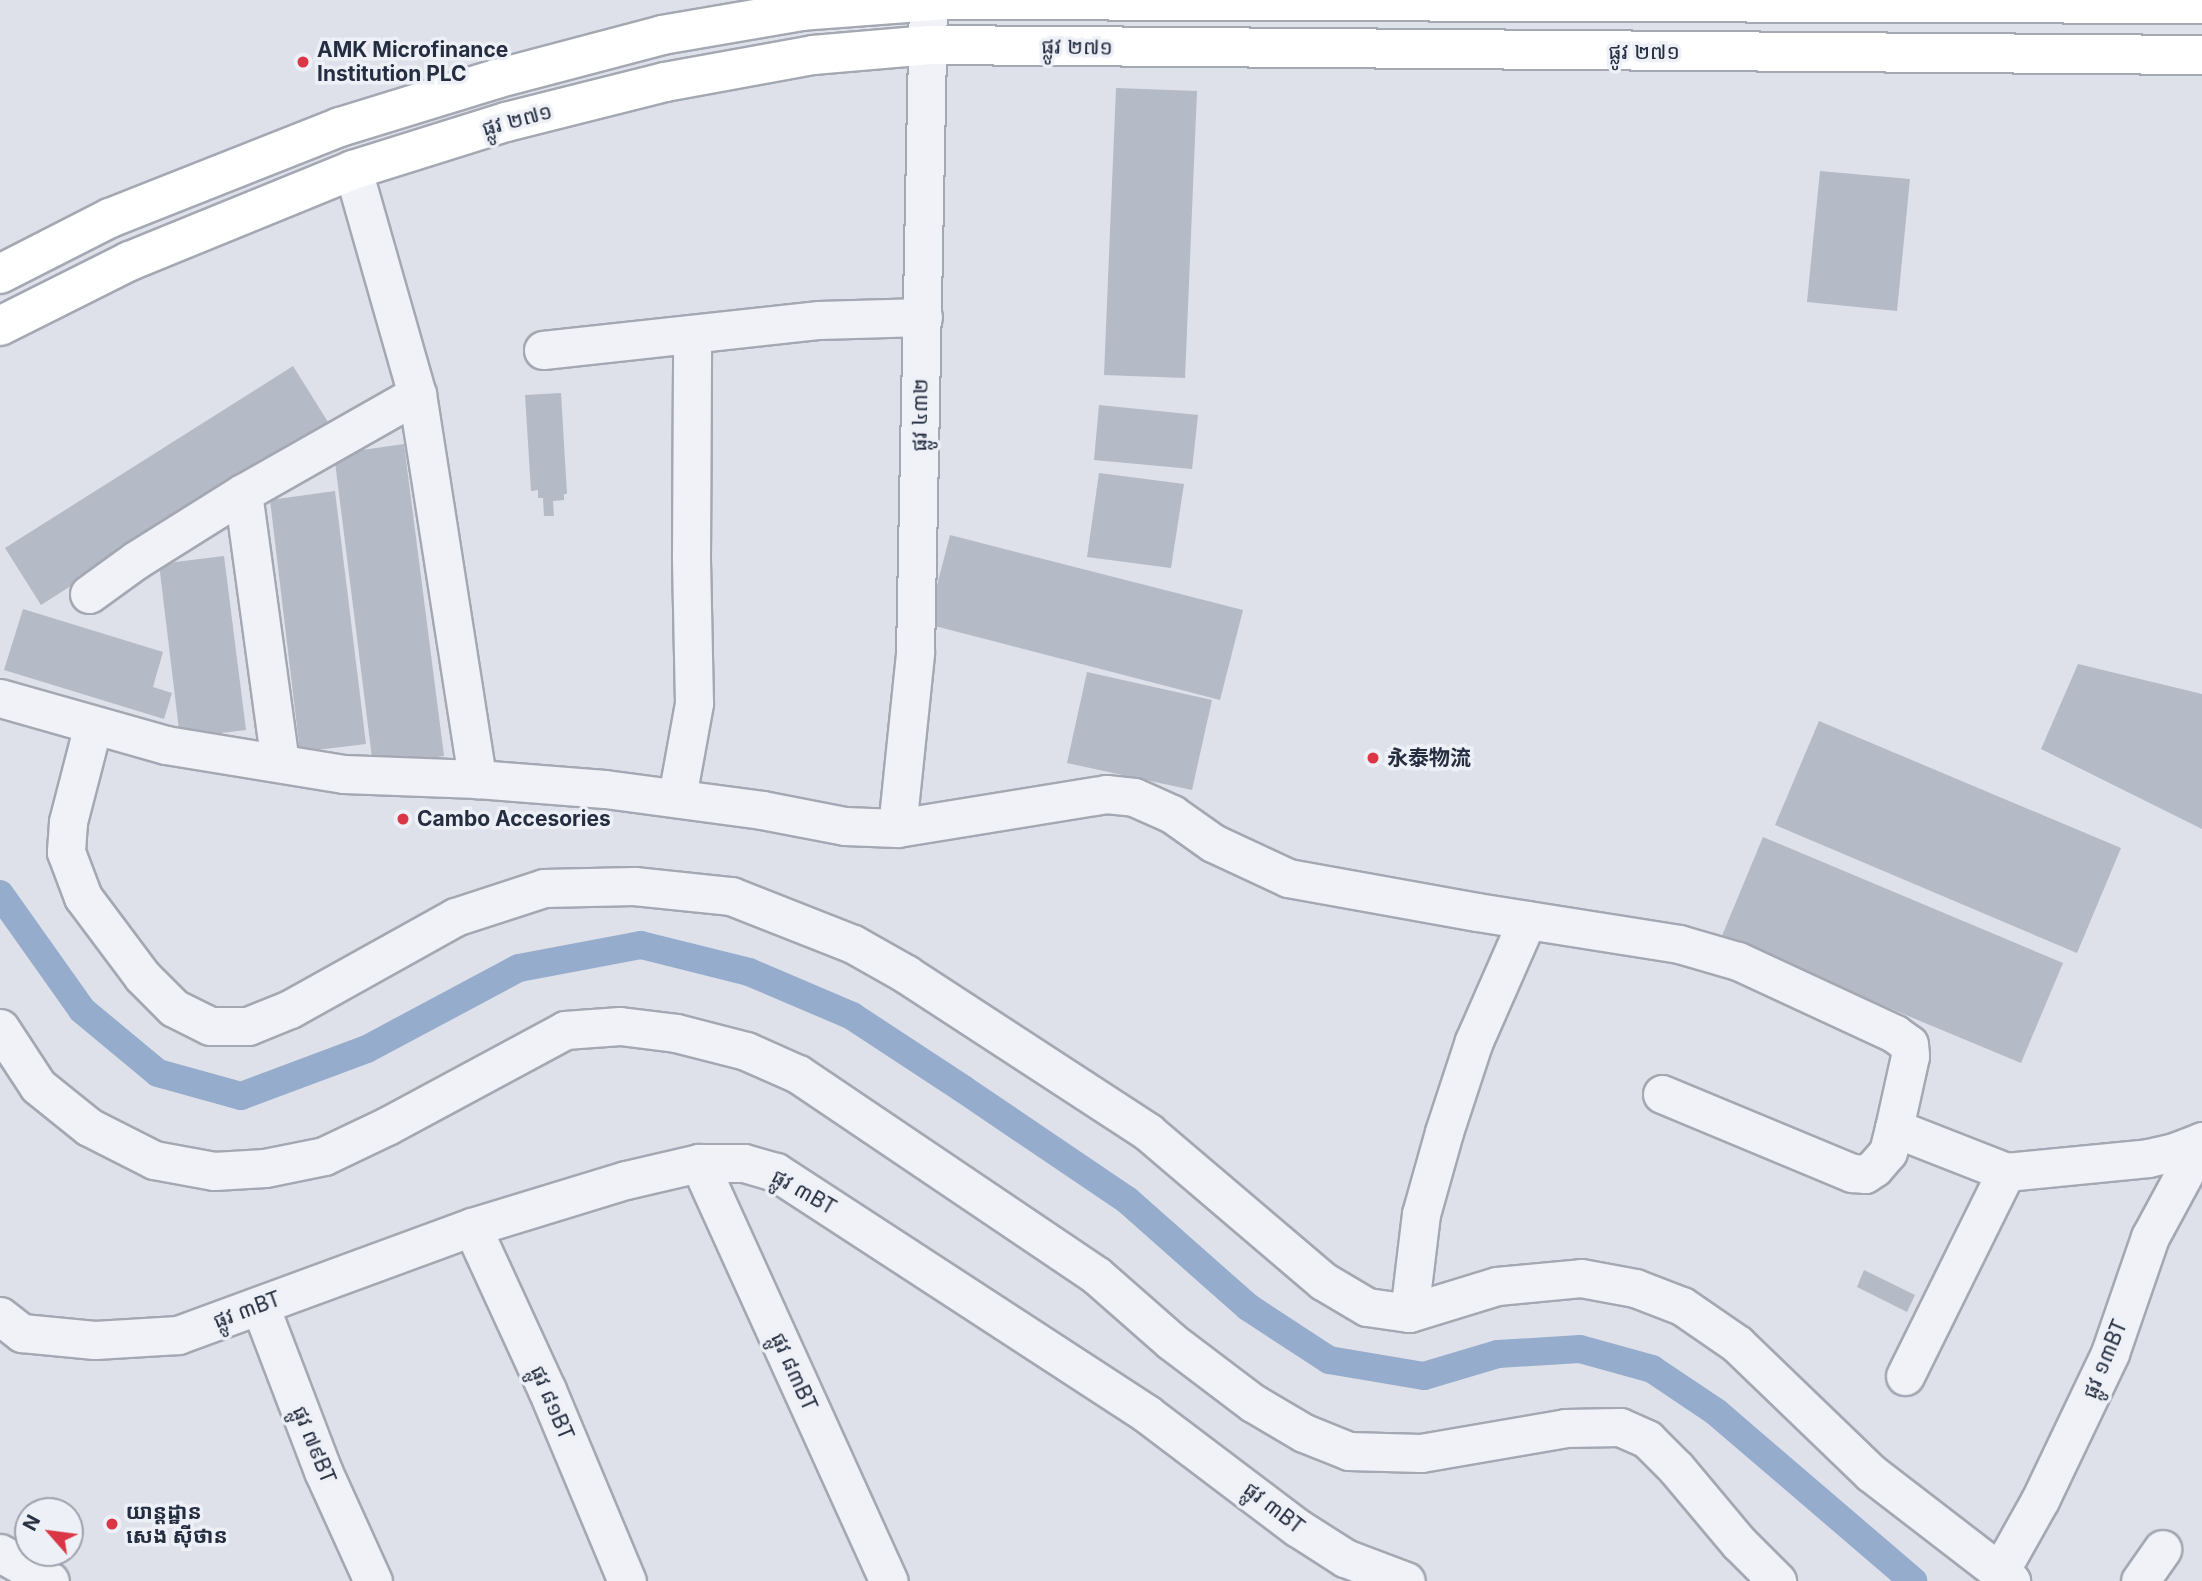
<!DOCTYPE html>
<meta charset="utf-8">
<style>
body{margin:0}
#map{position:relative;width:2202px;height:1581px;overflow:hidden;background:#dee1e9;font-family:Inter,"Noto Sans SC","Noto Sans Khmer",sans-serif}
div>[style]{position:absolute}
.canal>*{height:28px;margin:-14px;padding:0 14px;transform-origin:14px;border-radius:14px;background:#95accd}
.building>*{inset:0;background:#b4bac6}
.roads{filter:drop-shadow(2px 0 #a3a8b3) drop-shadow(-2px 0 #a3a8b3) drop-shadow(0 2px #a3a8b3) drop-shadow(0 -2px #a3a8b3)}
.minor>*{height:37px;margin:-18.5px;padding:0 18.5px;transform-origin:18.5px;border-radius:18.5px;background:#f1f2f7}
.major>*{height:38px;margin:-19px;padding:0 19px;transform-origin:19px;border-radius:19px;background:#fff}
.dots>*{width:19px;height:19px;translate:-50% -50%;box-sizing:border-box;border:4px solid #edf0f6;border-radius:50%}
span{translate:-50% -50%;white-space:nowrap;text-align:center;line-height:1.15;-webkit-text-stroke:7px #edf0f6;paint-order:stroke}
.street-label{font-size:21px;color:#252e41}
.poi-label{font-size:21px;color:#252e41;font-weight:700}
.left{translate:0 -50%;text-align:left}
.north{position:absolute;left:14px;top:1497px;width:70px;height:70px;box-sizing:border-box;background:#edf0f6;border:2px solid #9da2ae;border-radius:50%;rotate:298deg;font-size:19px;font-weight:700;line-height:28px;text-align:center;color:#252e41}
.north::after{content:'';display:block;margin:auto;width:24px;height:32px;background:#db3645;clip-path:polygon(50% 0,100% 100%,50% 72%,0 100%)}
</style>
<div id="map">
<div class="canal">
<div style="left:0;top:894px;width:142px;rotate:54.7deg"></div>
<div style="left:82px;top:1010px;width:99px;rotate:39.7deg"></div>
<div style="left:158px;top:1073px;width:86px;rotate:15.5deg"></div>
<div style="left:241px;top:1096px;width:134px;rotate:-20.5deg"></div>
<div style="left:367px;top:1049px;width:172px;rotate:-28.1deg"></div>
<div style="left:519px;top:968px;width:124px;rotate:-10.7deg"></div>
<div style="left:641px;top:945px;width:111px;rotate:14deg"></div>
<div style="left:749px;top:972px;width:112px;rotate:23.1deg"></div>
<div style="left:852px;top:1016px;width:133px;rotate:33.3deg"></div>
<div style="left:963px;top:1089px;width:198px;rotate:34.1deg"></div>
<div style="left:1127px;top:1200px;width:162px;rotate:41.5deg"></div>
<div style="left:1248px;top:1307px;width:97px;rotate:33.2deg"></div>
<div style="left:1329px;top:1360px;width:96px;rotate:9.6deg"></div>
<div style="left:1424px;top:1376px;width:77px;rotate:-16.6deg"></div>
<div style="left:1498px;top:1354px;width:82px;rotate:-3.5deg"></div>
<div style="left:1580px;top:1349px;width:75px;rotate:15.5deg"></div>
<div style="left:1652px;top:1369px;width:77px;rotate:33.9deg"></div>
<div style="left:1716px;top:1412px;width:260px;rotate:40.6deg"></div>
</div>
<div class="building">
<div style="clip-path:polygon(1116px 88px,1197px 91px,1185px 378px,1104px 375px)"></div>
<div style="clip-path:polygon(1820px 171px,1910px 179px,1897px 311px,1807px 302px)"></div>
<div style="clip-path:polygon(293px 366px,328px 422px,41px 605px,5px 548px)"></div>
<div style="clip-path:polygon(561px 393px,567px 494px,564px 494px,564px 500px,553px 501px,554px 516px,544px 516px,543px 498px,538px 498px,538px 490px,531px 491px,525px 395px)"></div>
<div style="clip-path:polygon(1099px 405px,1198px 415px,1192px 469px,1094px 460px)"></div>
<div style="clip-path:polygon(404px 444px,444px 756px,373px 766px,334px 454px)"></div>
<div style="clip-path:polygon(1099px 473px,1184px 484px,1171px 568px,1087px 557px)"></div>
<div style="clip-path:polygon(335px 491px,366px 744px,300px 752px,270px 500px)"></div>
<div style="clip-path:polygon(950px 535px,1243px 610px,1220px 700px,927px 624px)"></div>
<div style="clip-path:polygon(224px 556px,246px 730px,180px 738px,159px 564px)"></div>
<div style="clip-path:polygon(23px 609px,163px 652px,153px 687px,172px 693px,164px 719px,4px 670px)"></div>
<div style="clip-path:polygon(2078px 664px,2202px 694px,2202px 829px,2041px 749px)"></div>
<div style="clip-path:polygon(1087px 672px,1212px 700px,1192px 790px,1067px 763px)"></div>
<div style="clip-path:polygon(1819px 721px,2121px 848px,2077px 953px,1775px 825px)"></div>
<div style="clip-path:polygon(1763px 837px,2063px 963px,2021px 1063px,1721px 938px)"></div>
<div style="clip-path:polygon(1864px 1270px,1915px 1295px,1907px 1312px,1857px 1287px)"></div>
</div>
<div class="roads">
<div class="minor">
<div style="left:353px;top:170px;width:233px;rotate:74.1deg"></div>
<div style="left:417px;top:394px;width:390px;rotate:81.1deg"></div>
<div style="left:543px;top:350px;width:278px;rotate:-6.2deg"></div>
<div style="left:819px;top:320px;width:104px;rotate:-1.7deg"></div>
<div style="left:243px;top:493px;width:272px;rotate:82.2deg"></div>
<div style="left:89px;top:594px;width:58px;rotate:-35.9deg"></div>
<div style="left:136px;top:560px;width:126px;rotate:-32.1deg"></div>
<div style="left:243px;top:493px;width:200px;rotate:-29.6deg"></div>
<div style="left:0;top:698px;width:173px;rotate:15.8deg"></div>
<div style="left:166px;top:745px;width:180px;rotate:9.3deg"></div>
<div style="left:344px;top:774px;width:133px;rotate:2.2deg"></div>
<div style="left:477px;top:779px;width:128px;rotate:4.5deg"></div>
<div style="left:605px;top:789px;width:158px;rotate:7.6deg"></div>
<div style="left:762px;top:810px;width:85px;rotate:10.9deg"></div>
<div style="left:845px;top:826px;width:52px;rotate:2.2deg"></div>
<div style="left:897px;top:828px;width:212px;rotate:-9.2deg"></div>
<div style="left:1106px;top:794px;width:28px;rotate:6deg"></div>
<div style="left:1134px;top:797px;width:42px;rotate:24.1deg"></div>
<div style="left:1172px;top:814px;width:50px;rotate:35.3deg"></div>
<div style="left:1213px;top:843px;width:83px;rotate:25deg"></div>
<div style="left:1288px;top:878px;width:192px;rotate:10.2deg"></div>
<div style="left:1477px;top:912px;width:205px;rotate:9deg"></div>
<div style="left:1679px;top:944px;width:61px;rotate:16.1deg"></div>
<div style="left:1738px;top:961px;width:173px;rotate:24.9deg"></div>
<div style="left:1895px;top:1034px;width:17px;rotate:36deg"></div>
<div style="left:1909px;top:1044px;width:12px;rotate:85deg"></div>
<div style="left:1910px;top:1056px;width:74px;rotate:102.5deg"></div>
<div style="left:1894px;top:1128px;width:120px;rotate:21.4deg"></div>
<div style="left:2006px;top:1172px;width:143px;rotate:-5.6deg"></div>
<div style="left:2148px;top:1158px;width:27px;rotate:-13deg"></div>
<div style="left:2174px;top:1152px;width:30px;rotate:-21deg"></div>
<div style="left:93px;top:725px;width:100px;rotate:104.5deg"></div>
<div style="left:68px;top:822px;width:30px;rotate:94deg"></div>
<div style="left:66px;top:852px;width:48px;rotate:69.3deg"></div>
<div style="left:83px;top:897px;width:99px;rotate:53.2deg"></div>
<div style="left:142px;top:976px;width:45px;rotate:45deg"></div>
<div style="left:174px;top:1008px;width:40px;rotate:26.6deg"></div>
<div style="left:210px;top:1026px;width:38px"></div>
<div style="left:248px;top:1026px;width:45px;rotate:-22deg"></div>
<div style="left:290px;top:1009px;width:189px;rotate:-29.1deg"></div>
<div style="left:455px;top:917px;width:94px;rotate:-18deg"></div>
<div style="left:544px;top:888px;width:90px;rotate:-1.3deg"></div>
<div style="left:634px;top:886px;width:98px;rotate:5.9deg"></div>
<div style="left:731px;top:896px;width:131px;rotate:21.5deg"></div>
<div style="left:853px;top:944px;width:61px;rotate:29.5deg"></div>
<div style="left:906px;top:974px;width:289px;rotate:33.1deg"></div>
<div style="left:1148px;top:1132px;width:230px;rotate:40.4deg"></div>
<div style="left:1323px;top:1281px;width:51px;rotate:30.6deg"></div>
<div style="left:1367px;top:1307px;width:42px;rotate:8.1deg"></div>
<div style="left:1409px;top:1313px;width:92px;rotate:-17.1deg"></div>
<div style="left:1497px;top:1286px;width:84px;rotate:-5.4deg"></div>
<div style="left:1581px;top:1278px;width:55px;rotate:10.5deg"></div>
<div style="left:1635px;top:1288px;width:50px;rotate:21deg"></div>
<div style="left:1682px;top:1306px;width:67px;rotate:34.6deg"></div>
<div style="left:1737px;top:1344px;width:186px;rotate:43.9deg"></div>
<div style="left:1871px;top:1473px;width:177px;rotate:37.6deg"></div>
<div style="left:677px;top:797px;width:96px;rotate:-79.7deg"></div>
<div style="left:694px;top:703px;width:146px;rotate:-91.2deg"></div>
<div style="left:691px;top:557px;width:223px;rotate:-89.7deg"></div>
<div style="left:897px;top:828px;width:176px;rotate:-84.1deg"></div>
<div style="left:915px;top:653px;width:653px;rotate:-88.86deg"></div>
<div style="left:0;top:1028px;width:69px;rotate:56.8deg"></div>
<div style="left:38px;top:1086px;width:65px;rotate:38.8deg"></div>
<div style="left:89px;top:1127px;width:73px;rotate:26.9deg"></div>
<div style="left:154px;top:1160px;width:61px;rotate:10.4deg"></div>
<div style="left:214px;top:1171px;width:51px;rotate:-3.4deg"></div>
<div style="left:265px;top:1168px;width:60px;rotate:-11.5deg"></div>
<div style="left:324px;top:1156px;width:70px;rotate:-25.5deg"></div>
<div style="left:387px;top:1126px;width:202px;rotate:-28.3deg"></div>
<div style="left:565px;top:1030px;width:55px;rotate:-4.2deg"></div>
<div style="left:620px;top:1026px;width:56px;rotate:7.1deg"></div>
<div style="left:676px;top:1033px;width:72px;rotate:14.4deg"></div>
<div style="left:746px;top:1051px;width:57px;rotate:23.9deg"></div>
<div style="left:798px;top:1074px;width:359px;rotate:34deg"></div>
<div style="left:1096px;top:1275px;width:100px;rotate:41.3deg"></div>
<div style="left:1171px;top:1341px;width:103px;rotate:37.1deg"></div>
<div style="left:1253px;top:1403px;width:59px;rotate:30.5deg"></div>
<div style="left:1304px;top:1433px;width:48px;rotate:21.8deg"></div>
<div style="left:1349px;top:1451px;width:72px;rotate:1.6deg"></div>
<div style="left:1421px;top:1453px;width:146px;rotate:-9.8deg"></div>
<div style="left:1565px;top:1428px;width:55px;rotate:-1deg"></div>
<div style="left:1620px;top:1427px;width:30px;rotate:24deg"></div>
<div style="left:1647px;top:1439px;width:41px;rotate:45deg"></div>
<div style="left:1676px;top:1468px;width:98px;rotate:50deg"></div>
<div style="left:1739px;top:1543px;width:54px;rotate:45deg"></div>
<div style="left:1662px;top:1094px;width:206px;rotate:22.6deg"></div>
<div style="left:1852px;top:1173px;width:13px;rotate:4deg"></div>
<div style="left:1865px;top:1174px;width:11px;rotate:-34deg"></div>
<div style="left:1874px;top:1168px;width:21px;rotate:-49deg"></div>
<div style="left:1888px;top:1152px;width:25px;rotate:-76deg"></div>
<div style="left:699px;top:1163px;width:459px;rotate:65.6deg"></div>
<div style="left:472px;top:1227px;width:179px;rotate:65.3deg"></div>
<div style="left:547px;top:1390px;width:207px;rotate:67.3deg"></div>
<div style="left:260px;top:1306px;width:177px;rotate:69.1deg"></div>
<div style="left:323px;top:1471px;width:121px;rotate:65.6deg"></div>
<div style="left:1409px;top:1313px;width:100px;rotate:-83.1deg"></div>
<div style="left:1421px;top:1214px;width:85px;rotate:-74.3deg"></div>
<div style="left:1444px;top:1132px;width:96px;rotate:-71.8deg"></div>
<div style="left:1474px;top:1041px;width:132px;rotate:-66.3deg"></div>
<div style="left:0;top:1316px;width:28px;rotate:38deg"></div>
<div style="left:22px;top:1333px;width:73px;rotate:5.5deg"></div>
<div style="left:95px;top:1340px;width:83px;rotate:-3.4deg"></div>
<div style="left:178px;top:1335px;width:313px;rotate:-20.2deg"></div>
<div style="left:472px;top:1227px;width:161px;rotate:-17deg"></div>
<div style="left:626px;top:1180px;width:75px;rotate:-13.1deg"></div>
<div style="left:699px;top:1163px;width:45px"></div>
<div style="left:744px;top:1163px;width:33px;rotate:16deg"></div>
<div style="left:776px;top:1172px;width:443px;rotate:33.1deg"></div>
<div style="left:1147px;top:1414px;width:189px;rotate:37.1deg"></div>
<div style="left:1298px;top:1528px;width:56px;rotate:32.6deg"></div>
<div style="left:1345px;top:1558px;width:65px;rotate:20.7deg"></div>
<div style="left:1905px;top:1376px;width:228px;rotate:-63.7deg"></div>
<div style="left:0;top:1553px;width:57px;rotate:29.2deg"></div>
<div style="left:1999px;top:1573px;width:84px;rotate:-60.7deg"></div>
<div style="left:2040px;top:1500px;width:163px;rotate:-64.5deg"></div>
<div style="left:2110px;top:1353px;width:123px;rotate:-71deg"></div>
<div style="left:2150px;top:1237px;width:109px;rotate:-61.6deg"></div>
<div style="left:2140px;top:1581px;width:39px;rotate:-55deg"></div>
</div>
<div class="major">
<div style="left:0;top:274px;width:123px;rotate:-27deg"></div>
<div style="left:110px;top:218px;width:247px;rotate:-21.6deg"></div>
<div style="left:340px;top:127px;width:163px;rotate:-17.1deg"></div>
<div style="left:496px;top:79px;width:172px;rotate:-14.8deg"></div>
<div style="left:662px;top:35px;width:142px;rotate:-9.7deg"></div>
<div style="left:802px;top:11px;width:146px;rotate:-4.3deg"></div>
<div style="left:948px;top:0;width:1254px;rotate:0.18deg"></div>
<div style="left:0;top:326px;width:145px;rotate:-26.6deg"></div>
<div style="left:130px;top:261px;width:241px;rotate:-22.2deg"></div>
<div style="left:353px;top:170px;width:160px;rotate:-17.4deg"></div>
<div style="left:506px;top:122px;width:164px;rotate:-14.1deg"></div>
<div style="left:665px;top:82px;width:150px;rotate:-10.3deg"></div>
<div style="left:813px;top:55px;width:117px;rotate:-4.9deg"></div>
<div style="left:930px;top:45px;width:1272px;rotate:0.45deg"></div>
</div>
</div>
<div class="dots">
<div style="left:303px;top:62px;background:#db3645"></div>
<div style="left:1373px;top:758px;background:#db3645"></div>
<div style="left:403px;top:819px;background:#db3645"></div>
<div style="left:112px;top:1524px;background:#db3645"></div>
</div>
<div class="street-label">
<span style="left:1077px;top:47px;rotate:1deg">ផ្លូវ ២៧១</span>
<span style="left:1644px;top:52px">ផ្លូវ ២៧១</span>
<span style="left:517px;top:120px;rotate:-15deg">ផ្លូវ ២៧១</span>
<span style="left:920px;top:415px;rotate:-89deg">ផ្លូវ ៤៣២</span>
<span style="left:804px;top:1192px;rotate:30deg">ផ្លូវ ៣BT</span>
<span style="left:247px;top:1310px;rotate:-20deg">ផ្លូវ ៣BT</span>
<span style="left:2105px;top:1359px;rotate:-67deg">ផ្លូវ ១៣BT</span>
<span style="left:794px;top:1372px;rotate:66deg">ផ្លូវ ៨៣BT</span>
<span style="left:552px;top:1403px;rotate:67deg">ផ្លូវ ៨១BT</span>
<span style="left:314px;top:1445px;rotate:68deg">ផ្លូវ ៧៩BT</span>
<span style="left:1274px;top:1508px;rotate:38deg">ផ្លូវ ៣BT</span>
</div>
<div class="poi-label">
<span class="left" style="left:317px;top:62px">AMK Microfinance<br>Institution PLC</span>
<span class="left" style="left:1387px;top:758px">永泰物流</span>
<span class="left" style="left:417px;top:819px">Cambo Accesories</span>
<span class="left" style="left:126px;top:1524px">យាន្ដដ្ឋាន<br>សេង ស៊ីថាន</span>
</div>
<div class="north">N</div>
</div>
